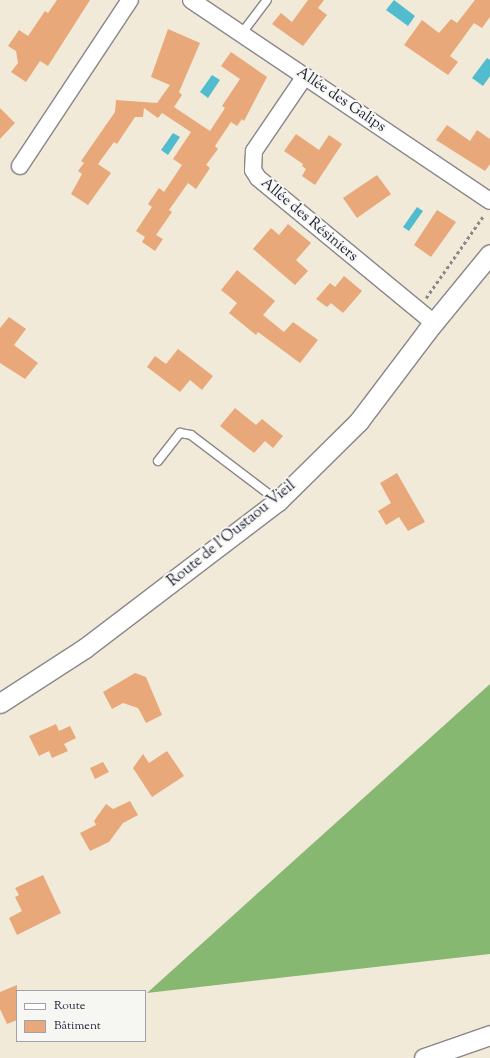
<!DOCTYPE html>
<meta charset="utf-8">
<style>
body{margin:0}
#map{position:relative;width:490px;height:1058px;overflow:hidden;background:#f1ead8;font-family:"Sorts Mill Goudy",serif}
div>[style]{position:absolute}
.forest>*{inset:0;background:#87b872}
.water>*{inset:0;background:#52bccf}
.building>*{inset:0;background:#e8a879}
.path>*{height:2.5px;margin-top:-1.25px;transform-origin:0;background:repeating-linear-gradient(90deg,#8a868a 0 3px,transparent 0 6px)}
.roads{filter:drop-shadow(1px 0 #8a868a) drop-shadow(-1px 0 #8a868a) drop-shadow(0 1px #8a868a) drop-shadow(0 -1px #8a868a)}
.service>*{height:8px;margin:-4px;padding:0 4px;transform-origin:4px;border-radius:4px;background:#fff}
.minor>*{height:16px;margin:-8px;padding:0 8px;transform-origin:8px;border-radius:8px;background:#fff}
.tertiary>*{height:19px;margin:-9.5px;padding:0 9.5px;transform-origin:9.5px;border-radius:9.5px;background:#fff}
span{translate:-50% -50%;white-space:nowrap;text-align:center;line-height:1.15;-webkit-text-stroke:4px #f6f6f2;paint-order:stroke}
.street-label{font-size:15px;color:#22223b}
.legend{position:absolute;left:16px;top:990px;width:130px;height:52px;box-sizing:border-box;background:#f6f6f2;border:1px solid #a1a1a9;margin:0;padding:5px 7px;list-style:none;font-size:12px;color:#22223b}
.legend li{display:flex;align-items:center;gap:8px;height:20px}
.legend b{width:20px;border:1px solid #a1a1a9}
</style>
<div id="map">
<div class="forest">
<div style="clip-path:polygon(490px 684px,490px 954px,147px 993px)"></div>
</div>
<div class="water">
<div style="clip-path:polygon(394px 0,415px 16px,408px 26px,386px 10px)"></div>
<div style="clip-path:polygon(487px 58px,490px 60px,490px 76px,483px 86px,472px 78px)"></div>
<div style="clip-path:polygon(212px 75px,220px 80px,208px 98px,200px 92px)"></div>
<div style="clip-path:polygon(173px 133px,180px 137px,168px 155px,161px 150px)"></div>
<div style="clip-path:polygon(417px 207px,423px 211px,409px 231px,403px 227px)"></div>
</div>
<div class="building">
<div style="clip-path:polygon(57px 0,90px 0,48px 66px,40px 61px,26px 82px,11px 72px,18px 63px,16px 51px,8px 46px,19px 30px,28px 36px,45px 11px,48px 13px)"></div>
<div style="clip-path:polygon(308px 0,324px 0,318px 8px,327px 15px,303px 46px,272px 24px,281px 13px,292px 22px)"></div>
<div style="clip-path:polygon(475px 0,490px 0,490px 17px,482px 28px,474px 23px,450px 56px,458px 62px,448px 75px,404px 45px,422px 20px,439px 33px,451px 19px,457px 23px)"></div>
<div style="clip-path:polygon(168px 29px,200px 43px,179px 92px,182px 95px,174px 107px,210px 131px,225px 108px,222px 106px,240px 79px,221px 66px,231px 52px,267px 77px,244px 121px,242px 119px,237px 126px,231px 122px,215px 146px,218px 149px,206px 165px,210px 168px,196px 189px,188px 183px,169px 210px,172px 212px,156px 235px,163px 239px,155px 251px,142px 242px,145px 237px,136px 231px,152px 207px,148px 204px,159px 188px,164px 192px,182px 165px,173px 159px,191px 132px,162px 113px,158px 118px,144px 108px,143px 117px,135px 117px,117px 144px,114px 142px,98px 164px,111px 173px,88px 205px,71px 194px,82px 174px,78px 171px,84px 163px,81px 161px,115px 112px,116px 100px,157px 103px,170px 85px,151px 77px)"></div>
<div style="clip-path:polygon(0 108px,15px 123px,0 139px)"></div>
<div style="clip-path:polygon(447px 125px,470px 141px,477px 130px,490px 139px,490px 164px,485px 171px,436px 140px)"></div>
<div style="clip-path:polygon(296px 134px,319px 150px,329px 135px,342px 144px,315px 185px,302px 176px,306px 169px,302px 166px,303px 164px,284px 151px)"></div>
<div style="clip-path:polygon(377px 175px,391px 194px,357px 218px,343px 198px)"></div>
<div style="clip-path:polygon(437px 210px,456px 222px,431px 257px,414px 245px)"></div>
<div style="clip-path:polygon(288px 224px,311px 243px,296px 260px,308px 271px,295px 285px,253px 249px,271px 228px,279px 235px)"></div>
<div style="clip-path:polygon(237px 270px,275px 301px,263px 315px,284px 332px,293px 322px,318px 340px,300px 363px,258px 332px,256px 335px,229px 313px,237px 303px,221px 290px)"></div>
<div style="clip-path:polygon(344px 276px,362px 291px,343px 313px,331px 303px,327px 307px,316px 299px,330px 283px,335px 287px)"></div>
<div style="clip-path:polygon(9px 317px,26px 329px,14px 345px,38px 363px,25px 379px,0 363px,0 328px)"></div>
<div style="clip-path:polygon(178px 349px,213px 376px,202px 390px,190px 380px,180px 392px,147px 367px,155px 356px,166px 364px)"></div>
<div style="clip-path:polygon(235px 408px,256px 425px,262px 419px,283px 436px,273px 448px,265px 441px,254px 453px,220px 426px)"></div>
<div style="clip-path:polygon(397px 473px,425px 522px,408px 531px,399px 517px,386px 525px,378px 511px,391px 503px,380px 483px)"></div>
<div style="clip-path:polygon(135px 673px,146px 677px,162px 715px,146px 723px,138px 708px,123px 703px,112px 709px,103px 692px)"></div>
<div style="clip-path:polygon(56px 724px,59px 731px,70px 726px,76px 738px,64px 744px,68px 751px,52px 758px,49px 751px,39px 756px,29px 736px)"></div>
<div style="clip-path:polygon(167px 751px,184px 776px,152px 797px,133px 768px,143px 754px,149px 763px)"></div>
<div style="clip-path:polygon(103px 762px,109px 772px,95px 779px,90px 768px)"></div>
<div style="clip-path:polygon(130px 801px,138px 815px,123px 823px,109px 842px,90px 851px,80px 833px,96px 825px,94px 821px,106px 804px,113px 809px)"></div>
<div style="clip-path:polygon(43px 875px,61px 913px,17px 935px,9px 918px,22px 911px,15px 897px,19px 895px,15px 888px)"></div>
<div style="clip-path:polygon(17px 985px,17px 1020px,7px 1024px,0 1009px,0 992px)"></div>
</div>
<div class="path">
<div style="left:426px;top:298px;width:101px;rotate:-55.1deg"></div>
</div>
<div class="roads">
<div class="service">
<div style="left:242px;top:33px;width:41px;rotate:-52.9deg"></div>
<div style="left:158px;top:461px;width:36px;rotate:-52deg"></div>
<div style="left:180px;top:433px;width:11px;rotate:10deg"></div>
<div style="left:191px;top:435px;width:109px;rotate:37.2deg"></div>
</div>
<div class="minor">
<div style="left:191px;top:0;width:360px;rotate:33.9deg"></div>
<div style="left:305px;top:76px;width:91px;rotate:124.2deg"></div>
<div style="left:254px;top:151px;width:19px;rotate:93deg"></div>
<div style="left:253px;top:170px;width:9px;rotate:58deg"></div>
<div style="left:258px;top:178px;width:228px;rotate:39.5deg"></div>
<div style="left:20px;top:166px;width:199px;rotate:-56.5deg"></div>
</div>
<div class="tertiary">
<div style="left:0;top:703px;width:101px;rotate:-32.9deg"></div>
<div style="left:85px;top:648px;width:243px;rotate:-37.3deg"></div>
<div style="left:278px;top:501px;width:114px;rotate:-44.6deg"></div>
<div style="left:359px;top:421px;width:113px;rotate:-52.9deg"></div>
<div style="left:427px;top:331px;width:99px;rotate:-50.7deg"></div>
<div style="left:424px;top:1058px;width:70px;rotate:-19.2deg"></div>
</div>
</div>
<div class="street-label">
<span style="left:341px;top:100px;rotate:34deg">Allée des Galips</span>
<span style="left:309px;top:220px;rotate:40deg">Allée des Résiniers</span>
<span style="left:232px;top:534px;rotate:-39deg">Route de l'Oustaou Vieil</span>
</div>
<ul class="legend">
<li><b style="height:5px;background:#fff"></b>Route</li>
<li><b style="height:11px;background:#e8a879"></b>Bâtiment</li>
</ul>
</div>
